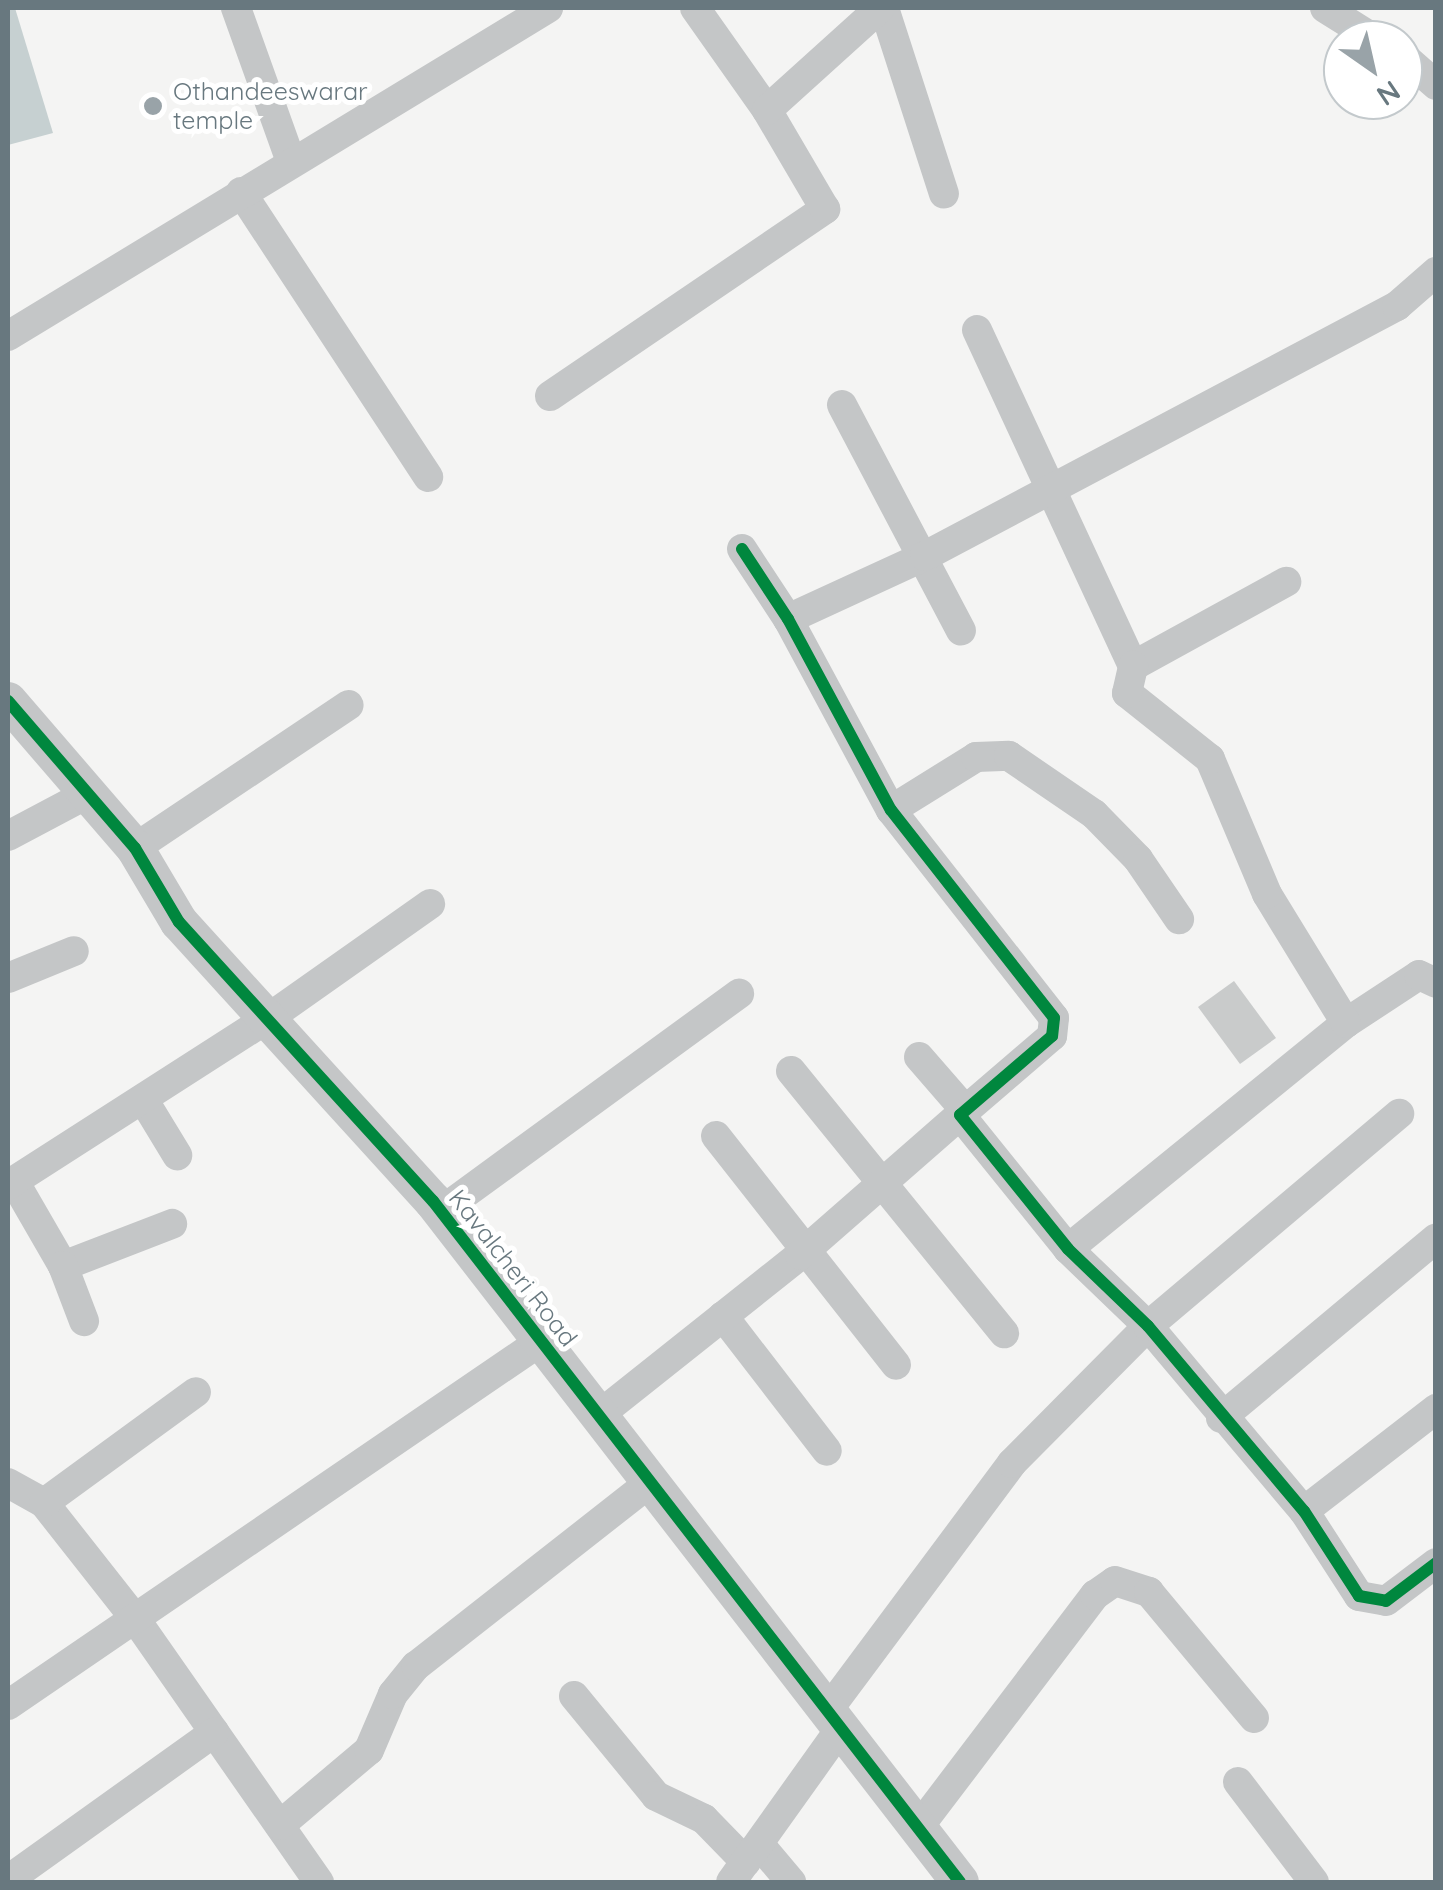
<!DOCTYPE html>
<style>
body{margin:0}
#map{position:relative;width:1443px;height:1890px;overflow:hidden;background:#f4f4f3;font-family:Quicksand,sans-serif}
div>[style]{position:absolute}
.water>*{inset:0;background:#c6d0d1}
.building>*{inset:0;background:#c9cbcb}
.minor>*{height:30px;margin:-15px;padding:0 15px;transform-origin:15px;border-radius:15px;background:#c4c6c7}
.tertiary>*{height:38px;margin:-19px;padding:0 19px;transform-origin:19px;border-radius:19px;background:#c4c6c7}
.cycleway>*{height:12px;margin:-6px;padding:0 6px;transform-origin:6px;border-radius:6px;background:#00873e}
.dots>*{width:28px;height:28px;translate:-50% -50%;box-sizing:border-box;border:5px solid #fff;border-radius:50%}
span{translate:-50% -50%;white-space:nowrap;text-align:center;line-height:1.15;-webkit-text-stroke:10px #fff;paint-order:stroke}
.poi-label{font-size:25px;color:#68787f}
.left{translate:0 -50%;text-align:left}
.street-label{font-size:25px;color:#68787f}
.frame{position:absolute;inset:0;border:10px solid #68787f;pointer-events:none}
.north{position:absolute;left:1323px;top:20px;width:100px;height:100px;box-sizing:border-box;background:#fff;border:2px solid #c3c9cc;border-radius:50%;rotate:146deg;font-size:28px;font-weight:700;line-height:40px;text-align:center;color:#68787f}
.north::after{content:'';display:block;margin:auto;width:35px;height:45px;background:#99a3a8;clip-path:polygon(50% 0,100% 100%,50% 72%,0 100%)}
</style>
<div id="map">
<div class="water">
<div style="clip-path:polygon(8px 8px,15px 8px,53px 133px,8px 145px)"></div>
</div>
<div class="building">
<div style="clip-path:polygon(1234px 981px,1276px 1038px,1240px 1064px,1198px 1007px)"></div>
</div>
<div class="minor">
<div style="left:236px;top:8px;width:164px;rotate:70.3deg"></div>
<div style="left:695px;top:8px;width:125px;rotate:54.8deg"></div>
<div style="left:884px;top:8px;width:195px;rotate:72.1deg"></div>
<div style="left:1325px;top:8px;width:60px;rotate:32.1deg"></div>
<div style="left:1403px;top:56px;width:44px;rotate:41.3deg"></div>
<div style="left:241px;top:192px;width:341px;rotate:56.7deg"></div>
<div style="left:977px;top:330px;width:370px;rotate:65.1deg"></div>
<div style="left:1133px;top:666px;width:175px;rotate:-28.8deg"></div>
<div style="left:8px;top:336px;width:632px;rotate:-31.27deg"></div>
<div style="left:550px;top:396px;width:333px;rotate:-34.2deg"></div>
<div style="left:825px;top:209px;width:115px;rotate:-120.4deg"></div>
<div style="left:767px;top:110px;width:152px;rotate:-42.1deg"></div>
<div style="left:842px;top:405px;width:255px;rotate:62.2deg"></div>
<div style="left:742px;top:549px;width:84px;rotate:56.7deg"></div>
<div style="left:788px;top:619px;width:217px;rotate:61.7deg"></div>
<div style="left:891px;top:810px;width:264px;rotate:51.9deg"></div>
<div style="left:1054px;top:1018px;width:18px;rotate:96deg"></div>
<div style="left:1052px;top:1036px;width:121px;rotate:139.3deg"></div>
<div style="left:960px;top:1115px;width:172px;rotate:51.1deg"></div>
<div style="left:1068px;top:1249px;width:111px;rotate:43.9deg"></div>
<div style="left:1148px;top:1326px;width:242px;rotate:49.9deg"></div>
<div style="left:1304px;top:1511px;width:101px;rotate:57.1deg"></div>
<div style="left:1359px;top:1596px;width:27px;rotate:10deg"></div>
<div style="left:1386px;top:1601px;width:63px;rotate:-37.2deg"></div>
<div style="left:788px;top:619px;width:151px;rotate:-24.7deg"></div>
<div style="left:925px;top:556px;width:534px;rotate:-27.91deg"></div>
<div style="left:1397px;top:306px;width:52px;rotate:-41.1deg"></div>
<div style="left:891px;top:810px;width:100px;rotate:-31.9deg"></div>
<div style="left:976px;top:757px;width:33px;rotate:-2deg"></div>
<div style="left:1009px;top:756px;width:103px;rotate:34.3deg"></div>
<div style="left:1094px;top:814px;width:63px;rotate:45.6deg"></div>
<div style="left:1138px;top:859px;width:73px;rotate:55.7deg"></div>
<div style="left:8px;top:836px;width:87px;rotate:-28deg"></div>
<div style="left:135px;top:848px;width:257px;rotate:-33.8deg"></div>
<div style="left:8px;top:978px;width:71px;rotate:-22.2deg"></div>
<div style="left:1346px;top:1023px;width:87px;rotate:-33.3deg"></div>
<div style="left:1419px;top:975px;width:19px;rotate:25deg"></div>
<div style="left:919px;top:1057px;width:70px;rotate:49deg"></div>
<div style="left:791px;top:1071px;width:338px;rotate:50.9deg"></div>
<div style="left:143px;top:1099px;width:66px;rotate:58.7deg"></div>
<div style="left:716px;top:1136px;width:291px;rotate:51.8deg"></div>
<div style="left:14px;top:1181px;width:98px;rotate:60deg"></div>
<div style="left:63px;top:1266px;width:117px;rotate:-21.1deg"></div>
<div style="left:8px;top:1185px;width:311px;rotate:-32.7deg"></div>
<div style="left:270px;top:1017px;width:196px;rotate:-35.2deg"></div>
<div style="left:441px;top:1211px;width:369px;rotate:-36.1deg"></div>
<div style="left:1068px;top:1249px;width:358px;rotate:-39.1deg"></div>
<div style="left:1346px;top:1023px;width:151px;rotate:-121.5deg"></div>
<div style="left:1267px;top:894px;width:147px;rotate:-112.9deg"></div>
<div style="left:1210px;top:759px;width:106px;rotate:-141.5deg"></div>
<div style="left:1127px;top:693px;width:28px;rotate:-77deg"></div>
<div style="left:63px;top:1266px;width:59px;rotate:69.1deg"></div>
<div style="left:723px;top:1316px;width:170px;rotate:52.4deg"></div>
<div style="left:599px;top:1415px;width:257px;rotate:-38.5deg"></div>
<div style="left:800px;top:1255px;width:213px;rotate:-41.2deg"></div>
<div style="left:1221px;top:1418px;width:280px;rotate:-39.9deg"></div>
<div style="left:8px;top:1483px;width:41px;rotate:29.1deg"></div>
<div style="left:44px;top:1503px;width:149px;rotate:51.8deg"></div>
<div style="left:136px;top:1620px;width:320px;rotate:55.1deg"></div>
<div style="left:44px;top:1503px;width:188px;rotate:-36.1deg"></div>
<div style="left:1304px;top:1511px;width:167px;rotate:-37.7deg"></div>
<div style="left:574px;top:1696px;width:129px;rotate:50.6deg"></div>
<div style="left:656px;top:1796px;width:53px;rotate:25.6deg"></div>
<div style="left:704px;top:1819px;width:60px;rotate:45.7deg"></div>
<div style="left:8px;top:1705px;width:645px;rotate:-34.33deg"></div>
<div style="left:828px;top:1710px;width:308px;rotate:-53.3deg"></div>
<div style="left:1012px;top:1463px;width:193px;rotate:-45.2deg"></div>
<div style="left:1148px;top:1326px;width:329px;rotate:-40.2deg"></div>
<div style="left:1238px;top:1782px;width:126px;rotate:52.8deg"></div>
<div style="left:280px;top:1825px;width:116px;rotate:-40.1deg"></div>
<div style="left:369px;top:1750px;width:61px;rotate:-66.8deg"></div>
<div style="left:393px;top:1694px;width:36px;rotate:-51deg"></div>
<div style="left:416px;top:1666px;width:298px;rotate:-38.1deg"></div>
<div style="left:918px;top:1828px;width:293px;rotate:-52.8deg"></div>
<div style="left:1095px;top:1595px;width:24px;rotate:-35deg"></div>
<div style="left:1115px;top:1581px;width:36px;rotate:18deg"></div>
<div style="left:1149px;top:1592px;width:164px;rotate:50.2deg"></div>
<div style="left:759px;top:1844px;width:50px;rotate:49.9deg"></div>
<div style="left:8px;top:1880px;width:254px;rotate:-35.6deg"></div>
<div style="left:731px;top:1882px;width:189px;rotate:-54.5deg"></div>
</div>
<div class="tertiary">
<div style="left:8px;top:701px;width:194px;rotate:49.2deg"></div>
<div style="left:135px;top:848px;width:86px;rotate:59.3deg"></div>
<div style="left:179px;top:922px;width:377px;rotate:47.7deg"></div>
<div style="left:433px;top:1201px;width:861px;rotate:52.27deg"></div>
</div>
<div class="cycleway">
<div style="left:742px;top:549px;width:84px;rotate:56.7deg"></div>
<div style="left:788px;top:619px;width:217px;rotate:61.7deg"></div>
<div style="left:891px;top:810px;width:264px;rotate:51.9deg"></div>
<div style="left:1054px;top:1018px;width:18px;rotate:96deg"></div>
<div style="left:1052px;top:1036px;width:121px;rotate:139.3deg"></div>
<div style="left:960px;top:1115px;width:172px;rotate:51.1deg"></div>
<div style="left:1068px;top:1249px;width:111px;rotate:43.9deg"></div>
<div style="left:1148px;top:1326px;width:242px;rotate:49.9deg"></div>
<div style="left:1304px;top:1511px;width:101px;rotate:57.1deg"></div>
<div style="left:1359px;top:1596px;width:27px;rotate:10deg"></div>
<div style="left:1386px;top:1601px;width:63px;rotate:-37.2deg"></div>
<div style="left:8px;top:701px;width:194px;rotate:49.2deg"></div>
<div style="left:135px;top:848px;width:86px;rotate:59.3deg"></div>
<div style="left:179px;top:922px;width:377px;rotate:47.7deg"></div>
<div style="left:433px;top:1201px;width:861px;rotate:52.27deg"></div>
</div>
<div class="dots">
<div style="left:153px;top:106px;background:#99a3a8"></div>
</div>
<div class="poi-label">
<span class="left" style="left:173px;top:106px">Othandeeswarar<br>temple</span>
</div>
<div class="street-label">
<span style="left:513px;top:1268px;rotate:52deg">Kavalcheri Road</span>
</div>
<div class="frame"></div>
<div class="north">N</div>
</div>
